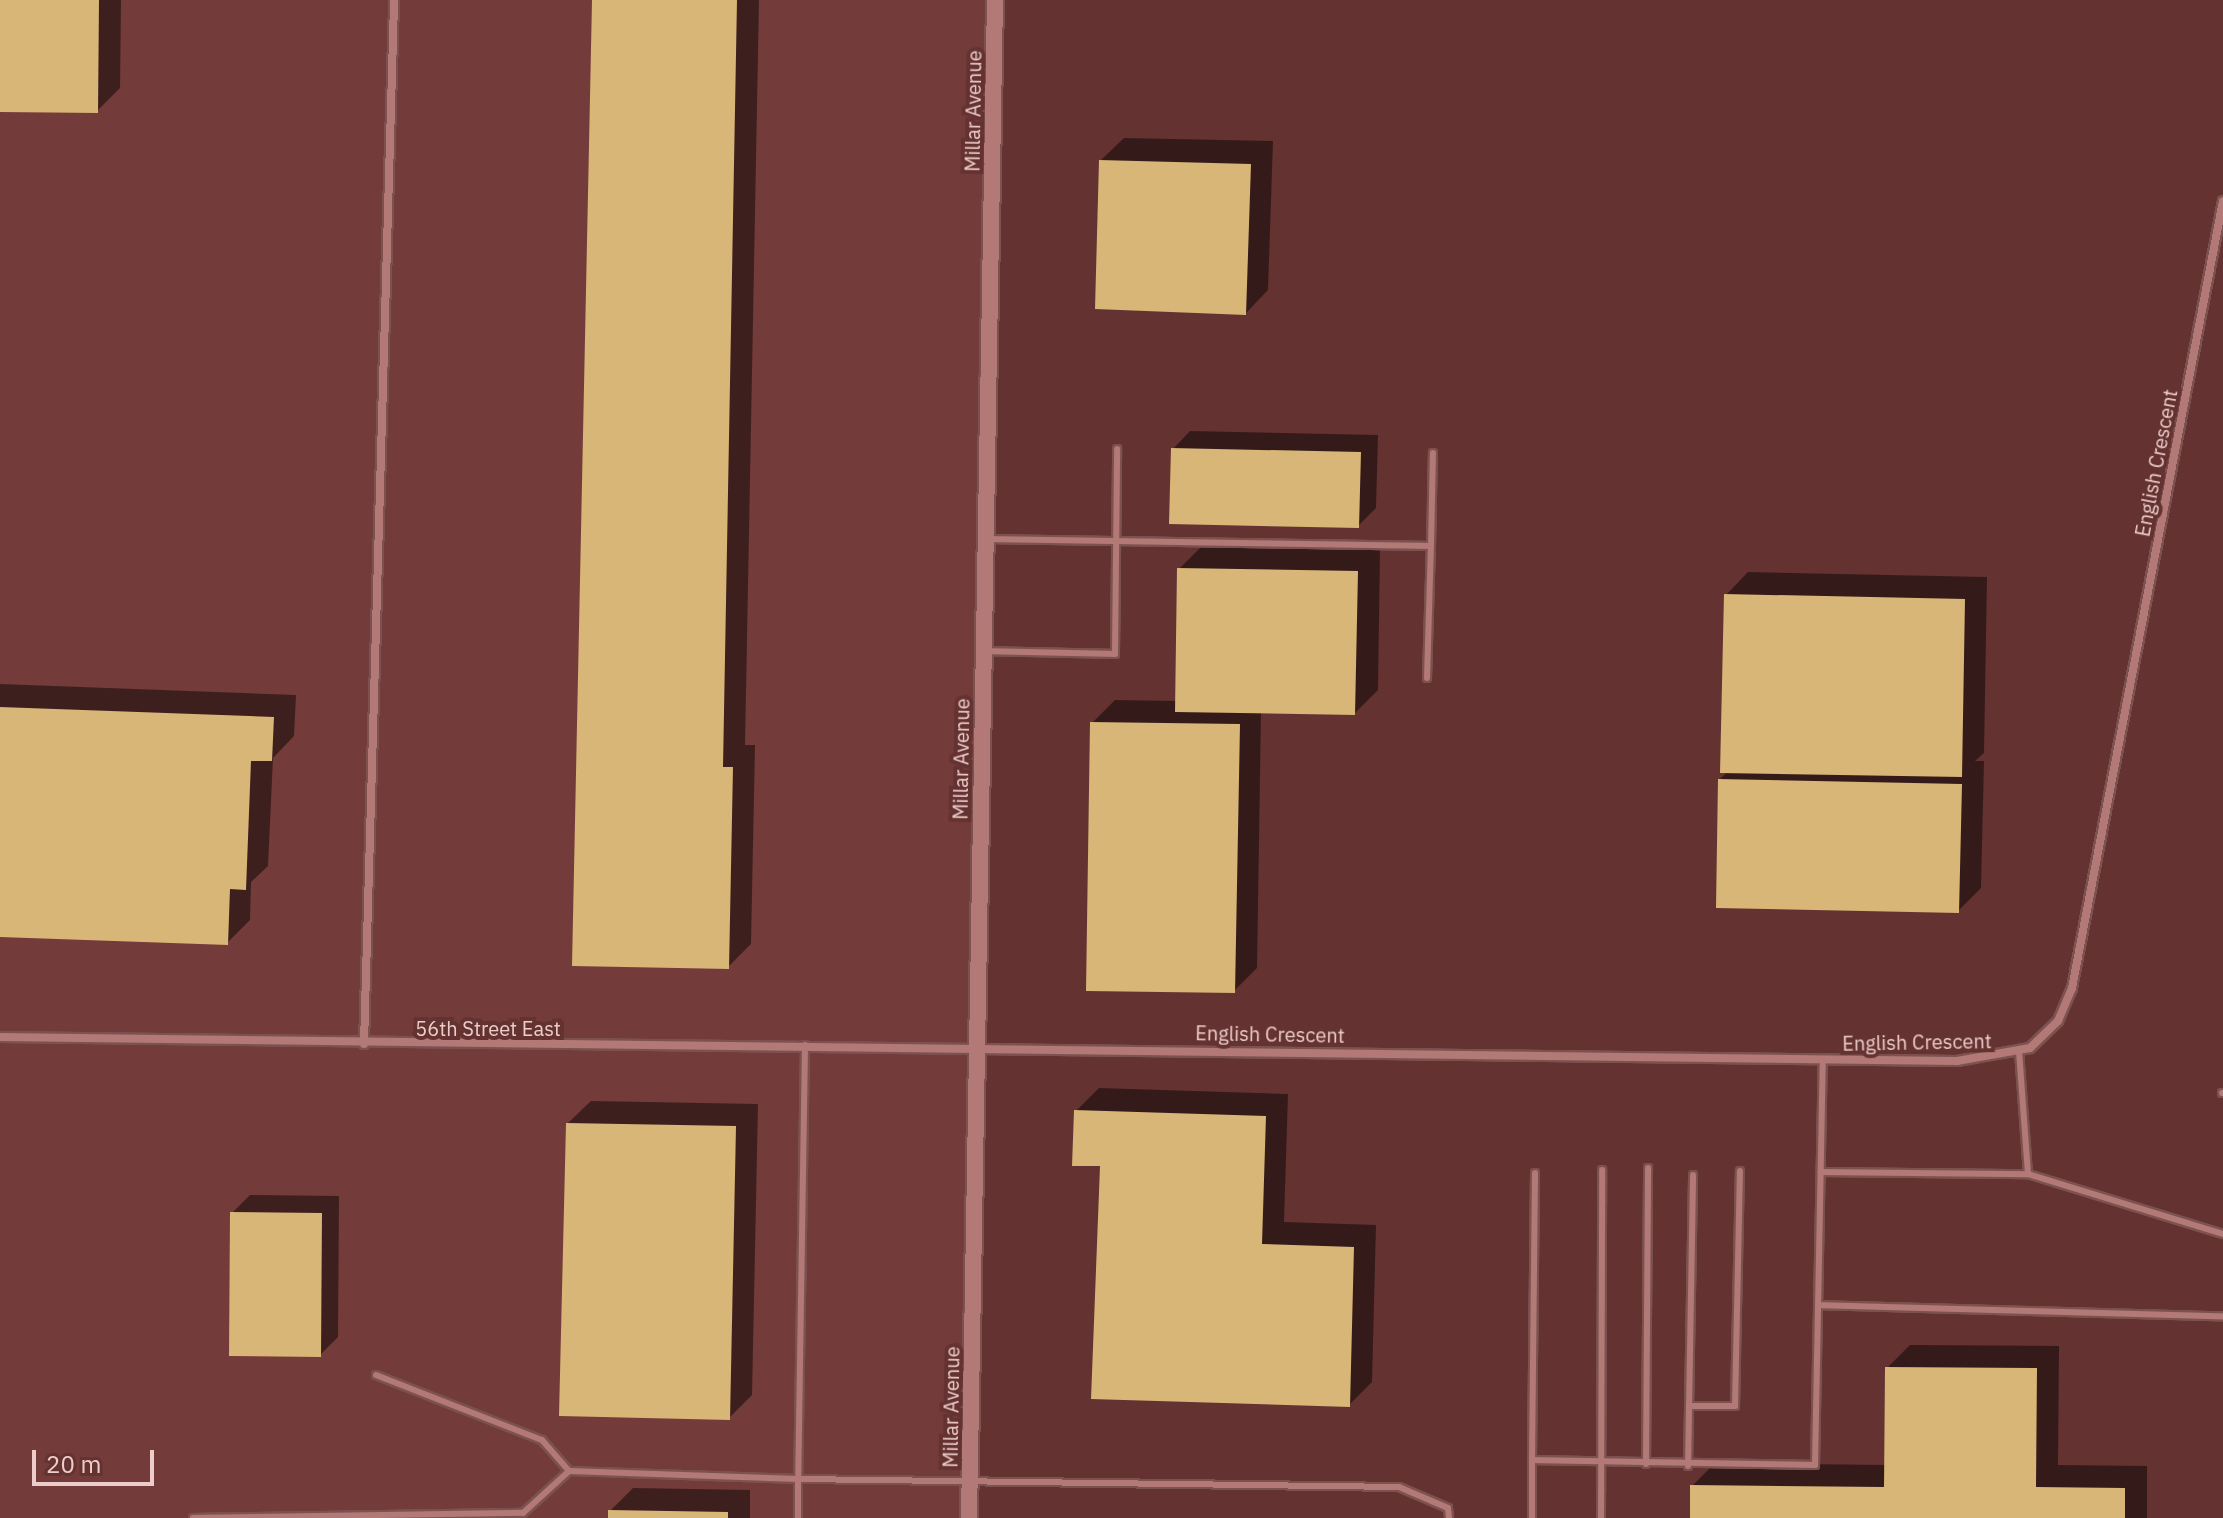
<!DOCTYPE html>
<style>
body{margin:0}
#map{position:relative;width:2223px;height:1518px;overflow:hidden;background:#643231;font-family:"IBM Plex Sans",sans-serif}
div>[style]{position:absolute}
.built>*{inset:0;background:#733b39}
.shadow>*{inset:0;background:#0007}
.building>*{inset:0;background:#d7b677}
.roads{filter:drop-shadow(2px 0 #7c5251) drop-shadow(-2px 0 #7c5251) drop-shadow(0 2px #7c5251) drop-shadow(0 -2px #7c5251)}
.lane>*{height:6px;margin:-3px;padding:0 3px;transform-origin:3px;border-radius:3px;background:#b27976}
.street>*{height:8px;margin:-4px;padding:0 4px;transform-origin:4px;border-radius:4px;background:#b27976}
.secondary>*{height:16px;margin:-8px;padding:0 8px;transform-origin:8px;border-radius:8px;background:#b27976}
span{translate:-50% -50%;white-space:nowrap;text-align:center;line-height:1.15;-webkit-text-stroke:8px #643231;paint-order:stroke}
.street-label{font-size:20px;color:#edcdcb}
.scale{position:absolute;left:32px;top:1450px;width:122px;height:36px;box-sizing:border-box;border:4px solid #edcdcb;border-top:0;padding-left:10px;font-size:24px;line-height:28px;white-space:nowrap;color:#edcdcb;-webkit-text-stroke:6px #643231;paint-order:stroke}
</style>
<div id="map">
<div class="built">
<div style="clip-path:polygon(0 0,996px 0,969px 1518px,0 1518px)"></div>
</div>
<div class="shadow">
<div style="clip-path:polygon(0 0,121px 0,120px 88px,97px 111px,0 110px)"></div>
<div style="clip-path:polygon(594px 0,759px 0,745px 745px,755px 745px,751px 944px,728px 967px)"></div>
<div style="clip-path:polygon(1124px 138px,1273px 141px,1268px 290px,1246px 313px,1101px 160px)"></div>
<div style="clip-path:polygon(1190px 431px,1378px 435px,1376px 508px,1358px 526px,1173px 449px)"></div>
<div style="clip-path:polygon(1202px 546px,1380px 549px,1378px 690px,1355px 713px,1261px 712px,1257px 968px,1234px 991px,1092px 723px,1115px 700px,1177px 701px,1179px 569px)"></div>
<div style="clip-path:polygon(1748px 572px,1987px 577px,1984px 753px,1975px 761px,1984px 761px,1981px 888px,1958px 911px,1720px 779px,1728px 771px,1726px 595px)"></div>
<div style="clip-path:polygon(0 684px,296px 695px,294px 736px,273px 758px,268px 866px,251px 882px,250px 920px,227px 943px,0 935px)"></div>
<div style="clip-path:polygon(1099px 1088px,1288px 1094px,1284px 1222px,1376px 1225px,1372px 1382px,1349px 1405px,1102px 1164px,1076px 1111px)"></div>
<div style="clip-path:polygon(591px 1101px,758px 1104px,752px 1395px,729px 1418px,568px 1123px)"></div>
<div style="clip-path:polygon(250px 1195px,339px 1196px,338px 1337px,320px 1355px,232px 1213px)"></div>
<div style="clip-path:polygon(1910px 1345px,2059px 1346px,2058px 1465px,2147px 1466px,2147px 1518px,1692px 1518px,1692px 1486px,1715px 1463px,1886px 1465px,1887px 1368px)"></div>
<div style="clip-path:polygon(633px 1488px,750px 1490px,750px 1518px,610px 1518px,610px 1511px)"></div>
</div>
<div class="building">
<div style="clip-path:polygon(0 0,99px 0,98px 113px,0 112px)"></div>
<div style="clip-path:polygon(592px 0,737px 0,723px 767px,733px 767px,729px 969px,572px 966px)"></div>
<div style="clip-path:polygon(1099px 160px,1251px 164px,1246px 315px,1095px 309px)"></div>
<div style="clip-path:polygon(1171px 448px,1361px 452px,1359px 528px,1169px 524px)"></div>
<div style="clip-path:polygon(1177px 568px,1358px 571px,1355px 715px,1175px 712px)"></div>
<div style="clip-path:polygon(1724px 594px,1965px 599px,1962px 777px,1720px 773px)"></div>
<div style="clip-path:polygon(0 707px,274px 717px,272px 761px,251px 761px,246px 890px,230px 889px,228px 945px,0 937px)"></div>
<div style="clip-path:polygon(1090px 722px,1240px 724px,1235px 993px,1086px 991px)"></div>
<div style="clip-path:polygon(1718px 779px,1962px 784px,1959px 913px,1716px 908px)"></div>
<div style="clip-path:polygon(1074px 1110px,1266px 1116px,1262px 1244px,1354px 1247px,1350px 1407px,1091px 1399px,1100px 1166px,1072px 1166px)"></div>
<div style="clip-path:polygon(566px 1123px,736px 1126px,730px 1420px,559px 1416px)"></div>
<div style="clip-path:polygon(230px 1212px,322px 1213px,321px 1357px,229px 1356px)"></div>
<div style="clip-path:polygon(1885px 1367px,2037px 1368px,2036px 1487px,2125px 1488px,2125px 1518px,1690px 1518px,1690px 1485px,1884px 1487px)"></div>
<div style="clip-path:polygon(608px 1510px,728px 1512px,728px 1518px,608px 1518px)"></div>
</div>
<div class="roads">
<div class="lane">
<div style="left:988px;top:539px;width:443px;rotate:0.9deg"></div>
<div style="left:1431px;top:546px;width:93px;rotate:-88.8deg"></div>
<div style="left:984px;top:651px;width:131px;rotate:1.3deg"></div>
<div style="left:1115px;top:654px;width:205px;rotate:-89.4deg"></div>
<div style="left:1427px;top:678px;width:132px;rotate:-88.3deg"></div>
<div style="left:805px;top:1045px;width:434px;rotate:90.9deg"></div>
<div style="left:798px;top:1479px;width:601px;rotate:0.76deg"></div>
<div style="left:1399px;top:1487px;width:53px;rotate:23.2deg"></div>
<div style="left:1448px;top:1508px;width:10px;rotate:84deg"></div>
<div style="left:2019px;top:1051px;width:123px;rotate:85.8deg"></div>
<div style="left:2028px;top:1174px;width:204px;rotate:17.1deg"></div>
<div style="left:2222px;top:1093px;width:1px"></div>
<div style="left:1821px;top:1172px;width:207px;rotate:0.6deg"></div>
<div style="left:1535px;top:1173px;width:287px;rotate:90.6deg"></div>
<div style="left:1532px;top:1460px;width:283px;rotate:1deg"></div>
<div style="left:1815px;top:1465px;width:406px;rotate:-88.9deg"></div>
<div style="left:1818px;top:1305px;width:405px;rotate:1.6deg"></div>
<div style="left:376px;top:1375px;width:178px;rotate:21.4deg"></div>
<div style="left:542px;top:1440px;width:41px;rotate:48.9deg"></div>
<div style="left:1689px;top:1406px;width:46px"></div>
<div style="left:1735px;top:1406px;width:235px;rotate:-88.8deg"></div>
<div style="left:1646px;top:1464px;width:296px;rotate:-89.6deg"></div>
<div style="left:1688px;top:1466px;width:291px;rotate:-89deg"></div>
<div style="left:193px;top:1518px;width:330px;rotate:-0.9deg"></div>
<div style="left:523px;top:1513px;width:62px;rotate:-42.4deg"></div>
<div style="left:569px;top:1471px;width:229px;rotate:2deg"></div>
<div style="left:798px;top:1479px;width:39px;rotate:90deg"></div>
<div style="left:1532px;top:1518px;width:58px;rotate:-90deg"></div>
<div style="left:1601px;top:1518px;width:348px;rotate:-89.8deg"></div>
</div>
<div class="street">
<div style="left:0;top:1037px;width:1957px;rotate:0.7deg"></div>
<div style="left:1957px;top:1061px;width:74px;rotate:-10.1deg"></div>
<div style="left:2030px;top:1048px;width:39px;rotate:-44deg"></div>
<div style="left:2058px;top:1021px;width:36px;rotate:-67deg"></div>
<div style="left:2072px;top:988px;width:801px;rotate:-79.14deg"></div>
<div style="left:364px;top:1044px;width:1044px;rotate:-88.35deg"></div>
</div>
<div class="secondary">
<div style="left:969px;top:1518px;width:1518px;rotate:-89.02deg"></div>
</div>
</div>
<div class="street-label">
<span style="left:973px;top:111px;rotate:-89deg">Millar Avenue</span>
<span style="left:2156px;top:463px;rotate:-79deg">English Crescent</span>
<span style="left:961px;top:759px;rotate:-89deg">Millar Avenue</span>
<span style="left:488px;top:1028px">56th Street East</span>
<span style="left:1270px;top:1034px;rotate:1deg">English Crescent</span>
<span style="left:1917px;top:1042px;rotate:-1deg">English Crescent</span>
<span style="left:951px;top:1407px;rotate:-89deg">Millar Avenue</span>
</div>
<div class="scale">20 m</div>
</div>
